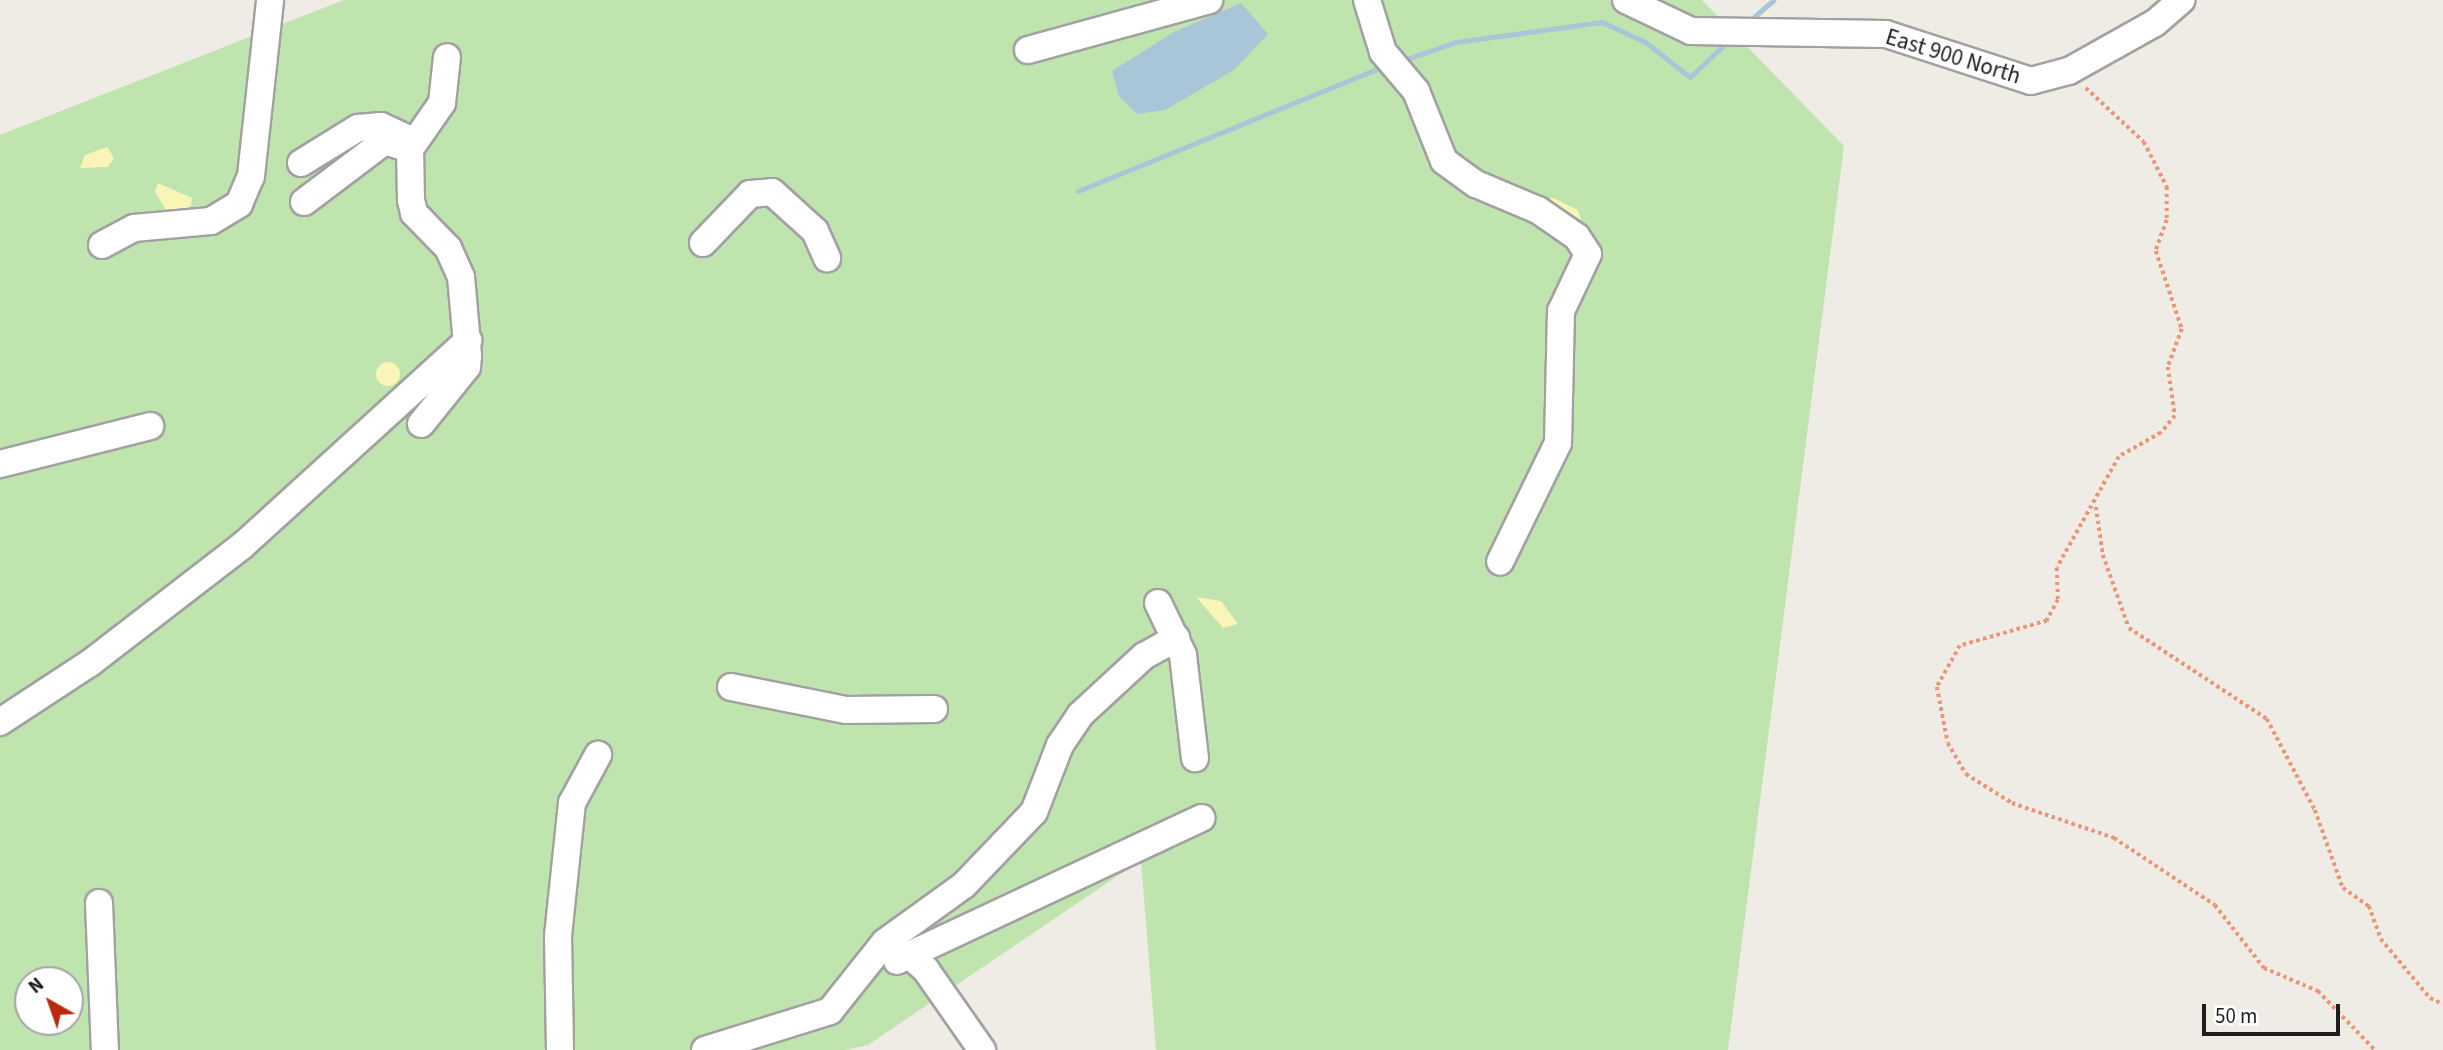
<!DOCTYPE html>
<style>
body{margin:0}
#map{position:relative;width:2443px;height:1050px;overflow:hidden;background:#eeece4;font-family:"Source Sans 3",sans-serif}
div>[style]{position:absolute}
.grass>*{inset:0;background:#c0e4ae}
.sand>*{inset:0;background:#f8f5b7}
.round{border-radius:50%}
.water>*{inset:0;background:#a8c6d8}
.stream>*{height:5px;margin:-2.5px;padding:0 2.5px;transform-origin:2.5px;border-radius:2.5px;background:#a8c6d8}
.path>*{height:3.5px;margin-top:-1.75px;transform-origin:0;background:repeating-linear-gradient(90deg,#ee9475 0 3.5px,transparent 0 7px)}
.roads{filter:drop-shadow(2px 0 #a1a1a1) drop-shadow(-2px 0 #a1a1a1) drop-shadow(0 2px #a1a1a1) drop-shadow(0 -2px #a1a1a1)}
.minor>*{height:26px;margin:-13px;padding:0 13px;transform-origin:13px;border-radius:13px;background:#fff}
span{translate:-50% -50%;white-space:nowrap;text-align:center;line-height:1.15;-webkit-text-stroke:5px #fff;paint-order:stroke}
.street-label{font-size:23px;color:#1d1d1d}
.north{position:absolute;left:14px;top:966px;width:70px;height:70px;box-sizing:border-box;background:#fff;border:2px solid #a5a5a5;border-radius:50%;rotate:320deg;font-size:19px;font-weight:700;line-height:28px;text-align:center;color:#1d1d1d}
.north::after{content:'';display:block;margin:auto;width:24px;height:32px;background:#ba2a11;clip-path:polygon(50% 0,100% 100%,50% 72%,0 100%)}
.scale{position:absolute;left:2202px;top:1004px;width:138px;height:32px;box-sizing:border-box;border:4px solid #1d1d1d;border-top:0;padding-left:9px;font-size:21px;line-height:24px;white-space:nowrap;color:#1d1d1d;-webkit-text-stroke:5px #fff;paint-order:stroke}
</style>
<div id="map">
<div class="grass">
<div style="clip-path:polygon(evenodd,344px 0,1702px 0,1844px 146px,1728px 1050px,1156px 1050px,1141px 860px,868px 1045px,845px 1050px,0 1050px,0 135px,344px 0,28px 980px,70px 980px,70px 1022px,28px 1022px,28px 980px)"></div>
</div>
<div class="sand">
<div style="clip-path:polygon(107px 147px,114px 158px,108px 167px,80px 168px,85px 155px)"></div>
<div style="clip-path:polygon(158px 183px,192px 198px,191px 206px,176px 215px,166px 210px,155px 192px)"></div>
<div style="clip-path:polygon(1553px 198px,1578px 210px,1581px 219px,1576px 223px,1546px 200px)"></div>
<div class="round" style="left:376px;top:362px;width:24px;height:24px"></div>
<div style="clip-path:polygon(1196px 597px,1221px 601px,1238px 624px,1223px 628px)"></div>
</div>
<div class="water">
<div style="clip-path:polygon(1241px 3px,1268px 34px,1234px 70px,1165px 110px,1137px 114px,1119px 96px,1112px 71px,1174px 32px)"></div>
</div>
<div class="stream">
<div style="left:1747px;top:23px;width:35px;rotate:-41deg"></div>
<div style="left:1401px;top:61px;width:58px;rotate:-19.1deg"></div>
<div style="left:1456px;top:42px;width:147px;rotate:-7.8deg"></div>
<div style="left:1602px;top:22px;width:47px;rotate:24.9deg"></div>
<div style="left:1645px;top:42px;width:57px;rotate:37.9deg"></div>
<div style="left:1690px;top:77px;width:51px;rotate:-43.4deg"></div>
<div style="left:1078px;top:191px;width:331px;rotate:-22.2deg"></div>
</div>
<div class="path">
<div style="left:2086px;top:88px;width:79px;rotate:43deg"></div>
<div style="left:2144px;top:142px;width:51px;rotate:62.9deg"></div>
<div style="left:2167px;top:187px;width:33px;rotate:90deg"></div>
<div style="left:2167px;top:220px;width:33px;rotate:110deg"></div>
<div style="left:2156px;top:251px;width:82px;rotate:71.6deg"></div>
<div style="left:2182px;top:329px;width:40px;rotate:110.2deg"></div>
<div style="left:2168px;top:367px;width:49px;rotate:81.9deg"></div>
<div style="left:2175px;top:416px;width:22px;rotate:129deg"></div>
<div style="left:2161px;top:433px;width:48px;rotate:150.3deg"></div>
<div style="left:2119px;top:457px;width:127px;rotate:119.2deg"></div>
<div style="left:2057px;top:568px;width:32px;rotate:88deg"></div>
<div style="left:2058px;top:600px;width:24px;rotate:118deg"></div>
<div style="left:2047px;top:621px;width:91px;rotate:164deg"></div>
<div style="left:1960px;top:646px;width:47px;rotate:119.3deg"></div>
<div style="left:1937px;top:687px;width:57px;rotate:78.9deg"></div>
<div style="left:1948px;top:743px;width:36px;rotate:60deg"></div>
<div style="left:1966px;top:774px;width:54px;rotate:32.2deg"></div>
<div style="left:2012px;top:803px;width:108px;rotate:18.9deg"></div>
<div style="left:2114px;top:838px;width:121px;rotate:33.6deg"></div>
<div style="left:2215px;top:905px;width:80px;rotate:52.1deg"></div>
<div style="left:2264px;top:968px;width:59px;rotate:23.1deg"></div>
<div style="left:2318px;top:991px;width:82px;rotate:46deg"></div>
<div style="left:2096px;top:507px;width:49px;rotate:81.7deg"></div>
<div style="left:2103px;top:555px;width:77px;rotate:70.4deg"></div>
<div style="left:2129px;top:628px;width:165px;rotate:33.4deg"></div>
<div style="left:2267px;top:719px;width:103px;rotate:62.2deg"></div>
<div style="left:2315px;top:810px;width:83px;rotate:70.3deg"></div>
<div style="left:2343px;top:888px;width:32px;rotate:35deg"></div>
<div style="left:2369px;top:906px;width:35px;rotate:70deg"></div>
<div style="left:2381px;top:939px;width:77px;rotate:50.3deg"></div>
<div style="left:2430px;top:998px;width:14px;rotate:25deg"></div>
</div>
<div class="roads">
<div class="minor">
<div style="left:1367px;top:0;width:54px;rotate:72.9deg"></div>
<div style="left:1383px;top:52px;width:51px;rotate:49.8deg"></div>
<div style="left:1416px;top:91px;width:75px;rotate:68.2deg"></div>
<div style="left:1444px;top:161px;width:39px;rotate:36deg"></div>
<div style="left:1476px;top:184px;width:67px;rotate:22.8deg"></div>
<div style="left:1538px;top:210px;width:47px;rotate:34.7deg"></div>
<div style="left:1577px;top:237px;width:20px;rotate:57deg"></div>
<div style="left:1588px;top:254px;width:63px;rotate:115.3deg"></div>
<div style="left:1561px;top:311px;width:132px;rotate:91.3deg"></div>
<div style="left:1558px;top:443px;width:132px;rotate:116deg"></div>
<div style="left:1626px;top:0;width:72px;rotate:25.5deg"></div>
<div style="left:1691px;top:31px;width:195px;rotate:0.9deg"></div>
<div style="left:1886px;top:34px;width:152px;rotate:18deg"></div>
<div style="left:2031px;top:81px;width:39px;rotate:-15deg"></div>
<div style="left:2069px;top:71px;width:98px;rotate:-29.2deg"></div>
<div style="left:2155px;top:23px;width:35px;rotate:-41deg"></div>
<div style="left:1028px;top:50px;width:188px;rotate:-15.4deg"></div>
<div style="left:301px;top:163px;width:67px;rotate:-31.6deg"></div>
<div style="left:358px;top:128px;width:23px;rotate:-5deg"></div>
<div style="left:381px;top:126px;width:26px;rotate:25deg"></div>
<div style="left:304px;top:202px;width:101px;rotate:-37deg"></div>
<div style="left:385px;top:141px;width:26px;rotate:18deg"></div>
<div style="left:703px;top:243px;width:68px;rotate:-46.2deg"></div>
<div style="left:750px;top:194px;width:22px;rotate:-5deg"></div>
<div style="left:772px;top:192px;width:58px;rotate:42.2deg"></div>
<div style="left:815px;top:231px;width:30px;rotate:66deg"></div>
<div style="left:102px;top:245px;width:36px;rotate:-28deg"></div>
<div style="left:134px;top:228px;width:77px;rotate:-5.2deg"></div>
<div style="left:211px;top:221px;width:33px;rotate:-31deg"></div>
<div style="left:239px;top:204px;width:30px;rotate:-67deg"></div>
<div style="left:251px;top:176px;width:177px;rotate:-83.8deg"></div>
<div style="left:421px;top:424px;width:73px;rotate:-51.1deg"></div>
<div style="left:467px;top:367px;width:12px;rotate:-85deg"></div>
<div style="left:468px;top:355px;width:78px;rotate:-95.1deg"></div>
<div style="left:461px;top:277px;width:32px;rotate:-114deg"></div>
<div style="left:448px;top:248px;width:49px;rotate:-134.2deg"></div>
<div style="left:414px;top:213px;width:13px;rotate:-103deg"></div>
<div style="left:411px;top:200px;width:51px;rotate:-91.1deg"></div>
<div style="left:410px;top:149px;width:56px;rotate:-55.2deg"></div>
<div style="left:442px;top:103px;width:46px;rotate:-83.8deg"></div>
<div style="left:0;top:464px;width:155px;rotate:-14.2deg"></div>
<div style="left:1158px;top:603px;width:58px;rotate:64.3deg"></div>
<div style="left:1183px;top:655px;width:104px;rotate:83.4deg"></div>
<div style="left:731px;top:687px;width:117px;rotate:11.3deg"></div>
<div style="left:846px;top:710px;width:88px;rotate:-0.7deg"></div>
<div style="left:0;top:722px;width:108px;rotate:-33.2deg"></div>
<div style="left:90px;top:663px;width:192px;rotate:-37.6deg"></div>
<div style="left:242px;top:546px;width:306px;rotate:-42.3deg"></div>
<div style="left:99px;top:903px;width:147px;rotate:87.7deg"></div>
<div style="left:909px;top:955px;width:323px;rotate:-25.1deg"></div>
<div style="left:897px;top:961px;width:13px;rotate:-27deg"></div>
<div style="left:909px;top:955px;width:23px;rotate:41deg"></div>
<div style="left:926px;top:970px;width:98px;rotate:55deg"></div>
<div style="left:560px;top:1050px;width:114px;rotate:-91deg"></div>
<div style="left:558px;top:936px;width:134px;rotate:-84deg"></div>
<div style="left:572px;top:803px;width:55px;rotate:-61.6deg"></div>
<div style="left:705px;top:1050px;width:131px;rotate:-17.3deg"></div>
<div style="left:830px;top:1011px;width:88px;rotate:-51.4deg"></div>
<div style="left:885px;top:942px;width:97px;rotate:-35.8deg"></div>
<div style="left:964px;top:885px;width:101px;rotate:-46.2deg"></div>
<div style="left:1034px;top:812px;width:72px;rotate:-68.8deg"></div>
<div style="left:1060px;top:745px;width:36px;rotate:-56deg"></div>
<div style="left:1080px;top:715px;width:87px;rotate:-42.7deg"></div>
<div style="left:1144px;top:656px;width:37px;rotate:-29deg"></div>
</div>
</div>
<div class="street-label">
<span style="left:1953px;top:57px;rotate:17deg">East 900 North</span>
</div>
<div class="north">N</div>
<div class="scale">50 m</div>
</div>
